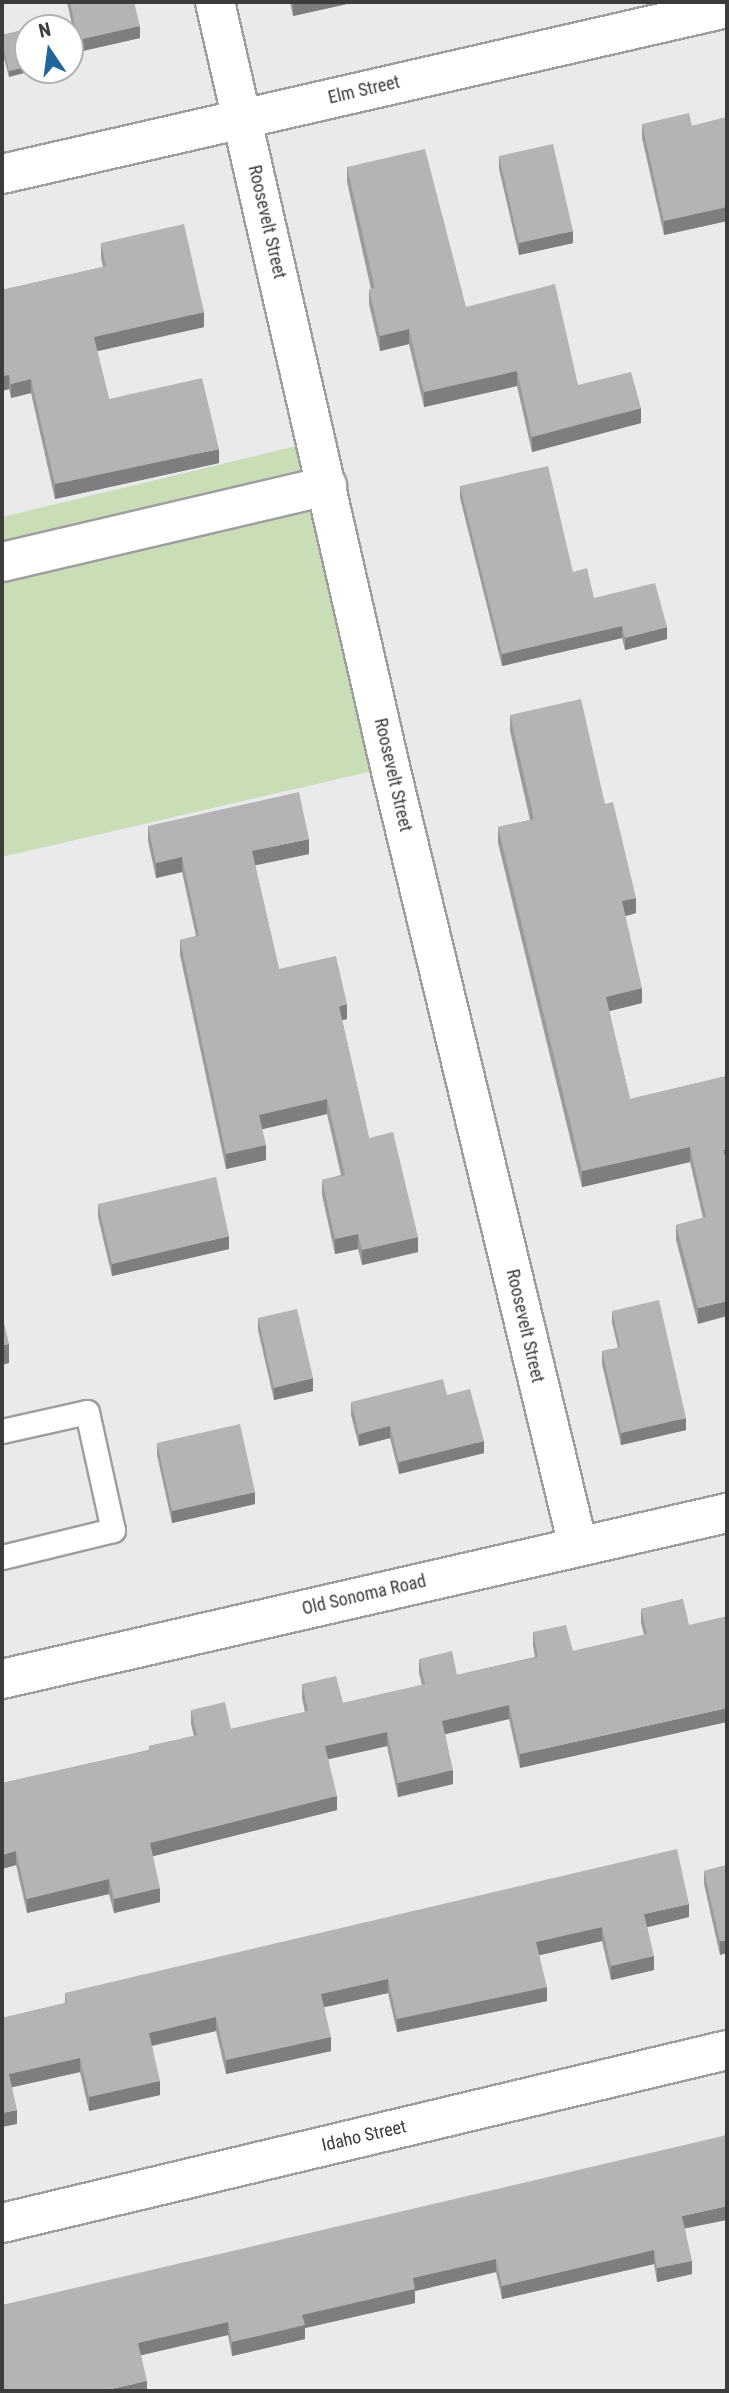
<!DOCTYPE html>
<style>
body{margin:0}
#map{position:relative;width:729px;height:2393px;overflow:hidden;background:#e9eaec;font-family:"Roboto Condensed",sans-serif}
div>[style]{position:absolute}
.green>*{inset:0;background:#c9deb6}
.roads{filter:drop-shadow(2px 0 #9e9ea1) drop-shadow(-2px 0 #9e9ea1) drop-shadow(0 2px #9e9ea1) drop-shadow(0 -2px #9e9ea1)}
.service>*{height:23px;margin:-11.5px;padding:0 11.5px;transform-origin:11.5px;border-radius:11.5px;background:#fff}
.minor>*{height:38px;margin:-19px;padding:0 19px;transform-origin:19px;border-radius:19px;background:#fff}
.secondary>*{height:38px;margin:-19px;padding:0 19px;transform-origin:19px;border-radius:19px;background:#fff}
.wall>*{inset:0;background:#9b9a9c}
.shaded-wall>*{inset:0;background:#7e7d7f}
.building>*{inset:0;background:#b4b3b5}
span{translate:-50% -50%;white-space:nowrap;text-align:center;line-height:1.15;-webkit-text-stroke:5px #fff;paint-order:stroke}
.street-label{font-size:18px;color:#3c3c3d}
.frame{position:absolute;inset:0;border:4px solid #3c3c3d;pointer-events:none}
.north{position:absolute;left:14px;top:14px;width:70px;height:70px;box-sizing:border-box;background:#fff;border:2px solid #b1b1b1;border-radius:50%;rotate:347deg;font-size:19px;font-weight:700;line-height:28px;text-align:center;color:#3c3c3d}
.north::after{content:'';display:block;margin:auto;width:24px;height:32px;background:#21669b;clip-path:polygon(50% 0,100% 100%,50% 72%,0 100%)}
</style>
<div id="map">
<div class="green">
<div style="clip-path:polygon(317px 441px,390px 767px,2px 857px,2px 517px)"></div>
</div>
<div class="roads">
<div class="service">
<div style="left:2px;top:1431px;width:87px;rotate:-12.6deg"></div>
<div style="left:87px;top:1412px;width:121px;rotate:77.6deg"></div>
<div style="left:113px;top:1530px;width:114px;rotate:166.3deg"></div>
</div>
<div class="minor">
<div style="left:215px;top:2px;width:785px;rotate:77.11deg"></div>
<div style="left:390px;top:767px;width:801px;rotate:76.43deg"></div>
<div style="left:2px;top:174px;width:744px;rotate:-12.9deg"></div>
<div style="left:2px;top:562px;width:334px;rotate:-13.2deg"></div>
<div style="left:2px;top:2223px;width:745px;rotate:-13.42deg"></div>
</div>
<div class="secondary">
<div style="left:2px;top:1679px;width:744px;rotate:-12.9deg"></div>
</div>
</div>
<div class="wall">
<div style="clip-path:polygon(67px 2px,134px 2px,140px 38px,78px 52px)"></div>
<div style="clip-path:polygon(290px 2px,356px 2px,293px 16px)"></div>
<div style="clip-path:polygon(28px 29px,9px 77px,2px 50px,2px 35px)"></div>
<div style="clip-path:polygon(727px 117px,727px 221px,664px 235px,642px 138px,642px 124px,692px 126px)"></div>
<div style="clip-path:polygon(499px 156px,573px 243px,519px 255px,499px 169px)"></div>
<div style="clip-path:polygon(347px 167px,466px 307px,578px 385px,641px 423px,532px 452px,517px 386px,424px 407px,409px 344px,380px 351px,369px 304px,369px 289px,371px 289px,347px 182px)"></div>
<div style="clip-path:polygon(101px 243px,204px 327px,97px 351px,109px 399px,219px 463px,55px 499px,31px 393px,11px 398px,9px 389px,2px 391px,2px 290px,103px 267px,101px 258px)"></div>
<div style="clip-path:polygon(460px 486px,573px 572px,594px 598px,667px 639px,625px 650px,622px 638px,502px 666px,460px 498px)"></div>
<div style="clip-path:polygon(510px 715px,605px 804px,636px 913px,625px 916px,642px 1003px,609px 1011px,630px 1099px,727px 1076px,698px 1324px,676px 1240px,676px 1225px,703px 1218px,690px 1162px,582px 1187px,498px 843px,498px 827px,530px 820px,510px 731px)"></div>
<div style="clip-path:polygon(148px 826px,309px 854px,255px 865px,279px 969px,347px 1019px,342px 1020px,369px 1138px,418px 1252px,362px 1265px,358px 1249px,335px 1254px,322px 1195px,322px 1180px,341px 1175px,327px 1114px,262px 1129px,266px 1160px,226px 1169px,180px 955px,180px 940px,196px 936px,182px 872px,156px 878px,148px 841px)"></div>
<div style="clip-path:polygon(98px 1204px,229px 1249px,112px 1276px,98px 1217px)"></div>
<div style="clip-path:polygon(612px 1311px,686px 1430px,621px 1445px,602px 1364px,602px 1351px,618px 1348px,612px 1323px)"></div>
<div style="clip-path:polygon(258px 1318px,313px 1391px,274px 1400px,258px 1330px)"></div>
<div style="clip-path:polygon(447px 1395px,484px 1453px,399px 1474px,390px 1438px,359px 1446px,351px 1415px,351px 1402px)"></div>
<div style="clip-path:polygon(157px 1443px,255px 1504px,172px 1523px,157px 1455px)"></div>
<div style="clip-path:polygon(683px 1599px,520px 1768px,509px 1719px,445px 1734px,453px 1784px,398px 1797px,387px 1746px,328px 1759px,337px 1810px,153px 1856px,160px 1902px,114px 1913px,109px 1894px,27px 1913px,16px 1865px,2px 1869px,2px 1783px,149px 1750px,149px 1746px,194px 1736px,191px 1724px,191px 1710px,231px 1729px,305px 1712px,302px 1698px,302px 1684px,343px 1703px,422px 1685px,419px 1673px,419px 1659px,457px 1675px,535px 1657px,533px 1646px,533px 1632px,573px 1651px,644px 1635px,641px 1623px,641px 1609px)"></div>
<div style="clip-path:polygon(727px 1865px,720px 1955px,704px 1884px,704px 1871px)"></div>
<div style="clip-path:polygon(689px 1917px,647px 1927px,654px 1970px,611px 1980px,602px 1941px,539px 1955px,547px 2001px,397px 2032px,388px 1993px,324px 2007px,331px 2051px,226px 2074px,216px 2031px,152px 2046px,160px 2095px,89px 2111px,80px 2072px,12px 2087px,17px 2124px,2px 2018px,65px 2003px,65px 1993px)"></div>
<div style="clip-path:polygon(685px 2229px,692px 2274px,657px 2282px,654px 2264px,502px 2299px,496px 2272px,415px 2291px,415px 2303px,305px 2328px,305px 2339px,232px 2356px,228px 2335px,141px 2355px,147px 2391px,2px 2305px)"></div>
</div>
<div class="shaded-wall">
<div style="clip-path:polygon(297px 2px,356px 2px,293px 16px,293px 3px)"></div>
<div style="clip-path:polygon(140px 26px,140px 38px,78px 52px,78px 40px)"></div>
<div style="clip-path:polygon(28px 66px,28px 70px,36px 70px,9px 77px,9px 71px)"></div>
<div style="clip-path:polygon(727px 207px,727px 221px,664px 235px,664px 221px)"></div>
<div style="clip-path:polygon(573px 231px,573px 243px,519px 255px,519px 243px)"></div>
<div style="clip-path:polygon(204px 312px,204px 327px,94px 352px,94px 337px)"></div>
<div style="clip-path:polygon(409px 329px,409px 344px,380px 351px,380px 336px)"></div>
<div style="clip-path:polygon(517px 371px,517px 386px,424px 407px,424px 392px)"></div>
<div style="clip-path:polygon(9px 375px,9px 389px,2px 391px,2px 376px)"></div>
<div style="clip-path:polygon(31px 379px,31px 393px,11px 398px,11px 384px)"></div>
<div style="clip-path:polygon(641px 408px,641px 423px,532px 452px,532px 437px)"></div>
<div style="clip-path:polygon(219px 449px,219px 463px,55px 499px,55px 484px)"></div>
<div style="clip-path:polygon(622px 626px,622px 638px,502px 666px,502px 654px)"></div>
<div style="clip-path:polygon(667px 627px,667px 639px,625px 650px,625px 638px)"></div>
<div style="clip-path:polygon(309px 839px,309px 854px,252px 866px,252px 851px)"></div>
<div style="clip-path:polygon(182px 857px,182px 872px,156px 878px,156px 863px)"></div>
<div style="clip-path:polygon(636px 898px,636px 913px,622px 917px,622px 901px)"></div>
<div style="clip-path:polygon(642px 988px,642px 1003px,606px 1012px,606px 997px)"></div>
<div style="clip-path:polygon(347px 1004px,347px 1019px,339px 1021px,339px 1006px)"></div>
<div style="clip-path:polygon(327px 1099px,327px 1114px,259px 1130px,259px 1115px)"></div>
<div style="clip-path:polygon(266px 1145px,266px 1160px,226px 1169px,226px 1154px)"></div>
<div style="clip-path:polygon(690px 1147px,690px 1162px,582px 1187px,582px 1171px)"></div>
<div style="clip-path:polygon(727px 1149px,727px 1165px,723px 1150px)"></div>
<div style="clip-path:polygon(358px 1234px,358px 1249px,335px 1254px,335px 1239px)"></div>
<div style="clip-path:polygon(229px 1236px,229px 1249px,112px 1276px,112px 1264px)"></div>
<div style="clip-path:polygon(418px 1237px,418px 1252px,362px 1265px,362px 1250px)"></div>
<div style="clip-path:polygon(727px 1301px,727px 1316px,698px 1324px,698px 1308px)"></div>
<div style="clip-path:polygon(9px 1344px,9px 1363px,2px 1365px,2px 1345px)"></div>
<div style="clip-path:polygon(313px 1378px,313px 1391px,274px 1400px,274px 1388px)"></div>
<div style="clip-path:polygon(686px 1418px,686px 1430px,621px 1445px,621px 1433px)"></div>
<div style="clip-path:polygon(390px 1426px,390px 1438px,359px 1446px,359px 1434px)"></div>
<div style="clip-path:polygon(484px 1441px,484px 1453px,399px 1474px,399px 1462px)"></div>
<div style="clip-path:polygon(255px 1492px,255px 1504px,172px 1523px,172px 1511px)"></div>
<div style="clip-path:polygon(509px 1705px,509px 1719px,442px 1735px,442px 1721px)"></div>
<div style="clip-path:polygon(727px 1708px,727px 1722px,520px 1768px,520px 1754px)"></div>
<div style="clip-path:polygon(387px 1732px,387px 1746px,325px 1760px,325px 1746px)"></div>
<div style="clip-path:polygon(453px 1770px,453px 1784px,398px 1797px,398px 1783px)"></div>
<div style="clip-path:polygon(337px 1796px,337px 1810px,150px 1857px,150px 1843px)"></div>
<div style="clip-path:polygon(16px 1851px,16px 1865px,2px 1869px,2px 1855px)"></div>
<div style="clip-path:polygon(109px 1879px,109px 1894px,27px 1913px,27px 1899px)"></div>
<div style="clip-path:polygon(160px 1888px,160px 1902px,114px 1913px,114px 1899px)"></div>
<div style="clip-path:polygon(689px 1904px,689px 1917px,644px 1928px,644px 1914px)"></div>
<div style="clip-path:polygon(602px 1927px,602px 1941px,536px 1956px,536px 1942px)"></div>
<div style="clip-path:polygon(727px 1940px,727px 1953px,720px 1955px,720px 1941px)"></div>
<div style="clip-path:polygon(654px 1956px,654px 1970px,611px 1980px,611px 1966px)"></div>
<div style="clip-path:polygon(388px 1979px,388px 1993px,321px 2008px,321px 1994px)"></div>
<div style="clip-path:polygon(547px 1987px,547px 2001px,397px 2032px,397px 2019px)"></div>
<div style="clip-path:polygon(216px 2017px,216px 2031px,149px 2046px,149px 2033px)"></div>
<div style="clip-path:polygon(331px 2037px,331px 2051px,226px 2074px,226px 2060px)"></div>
<div style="clip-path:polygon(80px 2058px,80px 2072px,9px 2088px,9px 2074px)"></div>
<div style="clip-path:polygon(160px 2081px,160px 2095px,89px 2111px,89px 2097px)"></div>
<div style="clip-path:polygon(17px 2110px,17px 2124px,2px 2127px,2px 2113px)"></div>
<div style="clip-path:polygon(727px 2206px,727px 2220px,682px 2229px,682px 2216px)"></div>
<div style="clip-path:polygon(654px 2250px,654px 2264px,502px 2299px,502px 2286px)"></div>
<div style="clip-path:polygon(496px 2259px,496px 2272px,415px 2291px,415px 2303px,305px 2328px,305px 2339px,232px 2356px,232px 2342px,302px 2315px,413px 2278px)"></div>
<div style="clip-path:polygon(692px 2261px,692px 2274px,657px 2282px,657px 2268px)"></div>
<div style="clip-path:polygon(228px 2322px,228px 2335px,138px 2356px,138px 2343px)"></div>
<div style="clip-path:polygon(147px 2381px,147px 2391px,102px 2391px)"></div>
</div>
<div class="building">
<div style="clip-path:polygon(70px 2px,134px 2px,140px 26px,78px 40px)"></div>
<div style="clip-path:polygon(43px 25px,44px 28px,30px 28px)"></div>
<div style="clip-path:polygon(28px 29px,28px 66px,9px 71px,2px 43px,2px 35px)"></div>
<div style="clip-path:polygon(689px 113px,692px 126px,727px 117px,727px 207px,664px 221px,642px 124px)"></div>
<div style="clip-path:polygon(553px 144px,573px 231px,519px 243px,499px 156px)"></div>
<div style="clip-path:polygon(425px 149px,466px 307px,555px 284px,578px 385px,631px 372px,641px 408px,532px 437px,517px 371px,424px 392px,409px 329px,380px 336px,369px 289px,375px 288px,347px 167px)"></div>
<div style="clip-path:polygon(184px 224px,204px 312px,94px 337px,109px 399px,202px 378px,219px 449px,55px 484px,31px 379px,11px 384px,9px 375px,2px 376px,2px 290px,106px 266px,101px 243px)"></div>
<div style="clip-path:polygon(548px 466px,573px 572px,587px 568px,594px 598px,655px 583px,667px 627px,625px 638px,622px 626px,502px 654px,460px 486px)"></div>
<div style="clip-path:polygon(581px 699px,605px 804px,613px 802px,636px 898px,622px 901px,642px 988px,606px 997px,630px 1099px,727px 1076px,727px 1149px,723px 1150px,727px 1166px,727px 1301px,698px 1308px,676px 1225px,706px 1217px,690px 1147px,582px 1171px,498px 827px,534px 819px,510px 715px)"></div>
<div style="clip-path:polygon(299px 792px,309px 839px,252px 851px,279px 969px,336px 956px,347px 1004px,339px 1006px,369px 1138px,393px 1132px,418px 1237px,362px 1250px,358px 1234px,335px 1239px,322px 1180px,345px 1175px,327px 1099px,259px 1115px,266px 1145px,226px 1154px,180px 940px,199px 936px,182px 857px,156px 863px,148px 826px)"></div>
<div style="clip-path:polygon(216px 1177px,229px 1236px,112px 1264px,98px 1204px)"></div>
<div style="clip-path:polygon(659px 1300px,686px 1418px,621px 1433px,602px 1351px,620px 1347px,612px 1311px)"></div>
<div style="clip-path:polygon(297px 1309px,313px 1378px,274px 1388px,258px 1318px)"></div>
<div style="clip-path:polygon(2px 1314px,9px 1344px,2px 1345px)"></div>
<div style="clip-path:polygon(443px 1379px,447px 1395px,470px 1389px,484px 1441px,399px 1462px,390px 1426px,359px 1434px,351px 1402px)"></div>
<div style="clip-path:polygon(240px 1424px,255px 1492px,172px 1511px,157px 1443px)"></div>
<div style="clip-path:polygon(683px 1599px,689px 1625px,727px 1616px,727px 1708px,520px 1754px,509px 1705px,442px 1721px,453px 1770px,398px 1783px,387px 1732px,325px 1746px,337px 1796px,150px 1843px,160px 1888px,114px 1899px,109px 1879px,27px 1899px,16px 1851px,2px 1855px,2px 1783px,150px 1750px,149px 1746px,197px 1735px,191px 1710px,225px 1702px,231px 1729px,308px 1711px,302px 1684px,336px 1676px,343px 1703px,425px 1684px,419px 1659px,452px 1651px,457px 1675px,538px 1657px,533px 1632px,566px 1625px,573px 1651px,647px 1634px,641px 1609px)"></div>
<div style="clip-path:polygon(677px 1849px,689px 1904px,644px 1914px,654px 1956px,611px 1966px,602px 1927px,536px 1942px,547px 1987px,397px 2019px,388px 1979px,321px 1994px,331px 2037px,226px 2060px,216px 2017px,149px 2033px,160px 2081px,89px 2097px,80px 2058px,9px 2074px,17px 2110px,2px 2113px,2px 2018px,67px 2003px,65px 1993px)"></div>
<div style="clip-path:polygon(727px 1865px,727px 1940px,720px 1941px,704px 1871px)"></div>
<div style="clip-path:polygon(727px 2135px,727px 2206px,682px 2216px,692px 2261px,657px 2268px,654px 2250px,502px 2286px,496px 2259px,413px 2278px,415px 2289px,302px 2315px,305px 2325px,232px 2342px,228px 2322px,138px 2343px,147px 2381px,102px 2391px,2px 2391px,2px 2305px)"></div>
</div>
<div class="street-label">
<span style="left:364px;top:90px;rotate:-13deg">Elm Street</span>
<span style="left:267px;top:222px;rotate:77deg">Roosevelt Street</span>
<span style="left:393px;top:775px;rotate:77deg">Roosevelt Street</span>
<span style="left:525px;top:1326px;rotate:77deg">Roosevelt Street</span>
<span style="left:364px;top:1595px;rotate:-13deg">Old Sonoma Road</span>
<span style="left:364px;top:2136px;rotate:-13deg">Idaho Street</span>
</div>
<div class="frame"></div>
<div class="north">N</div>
</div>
